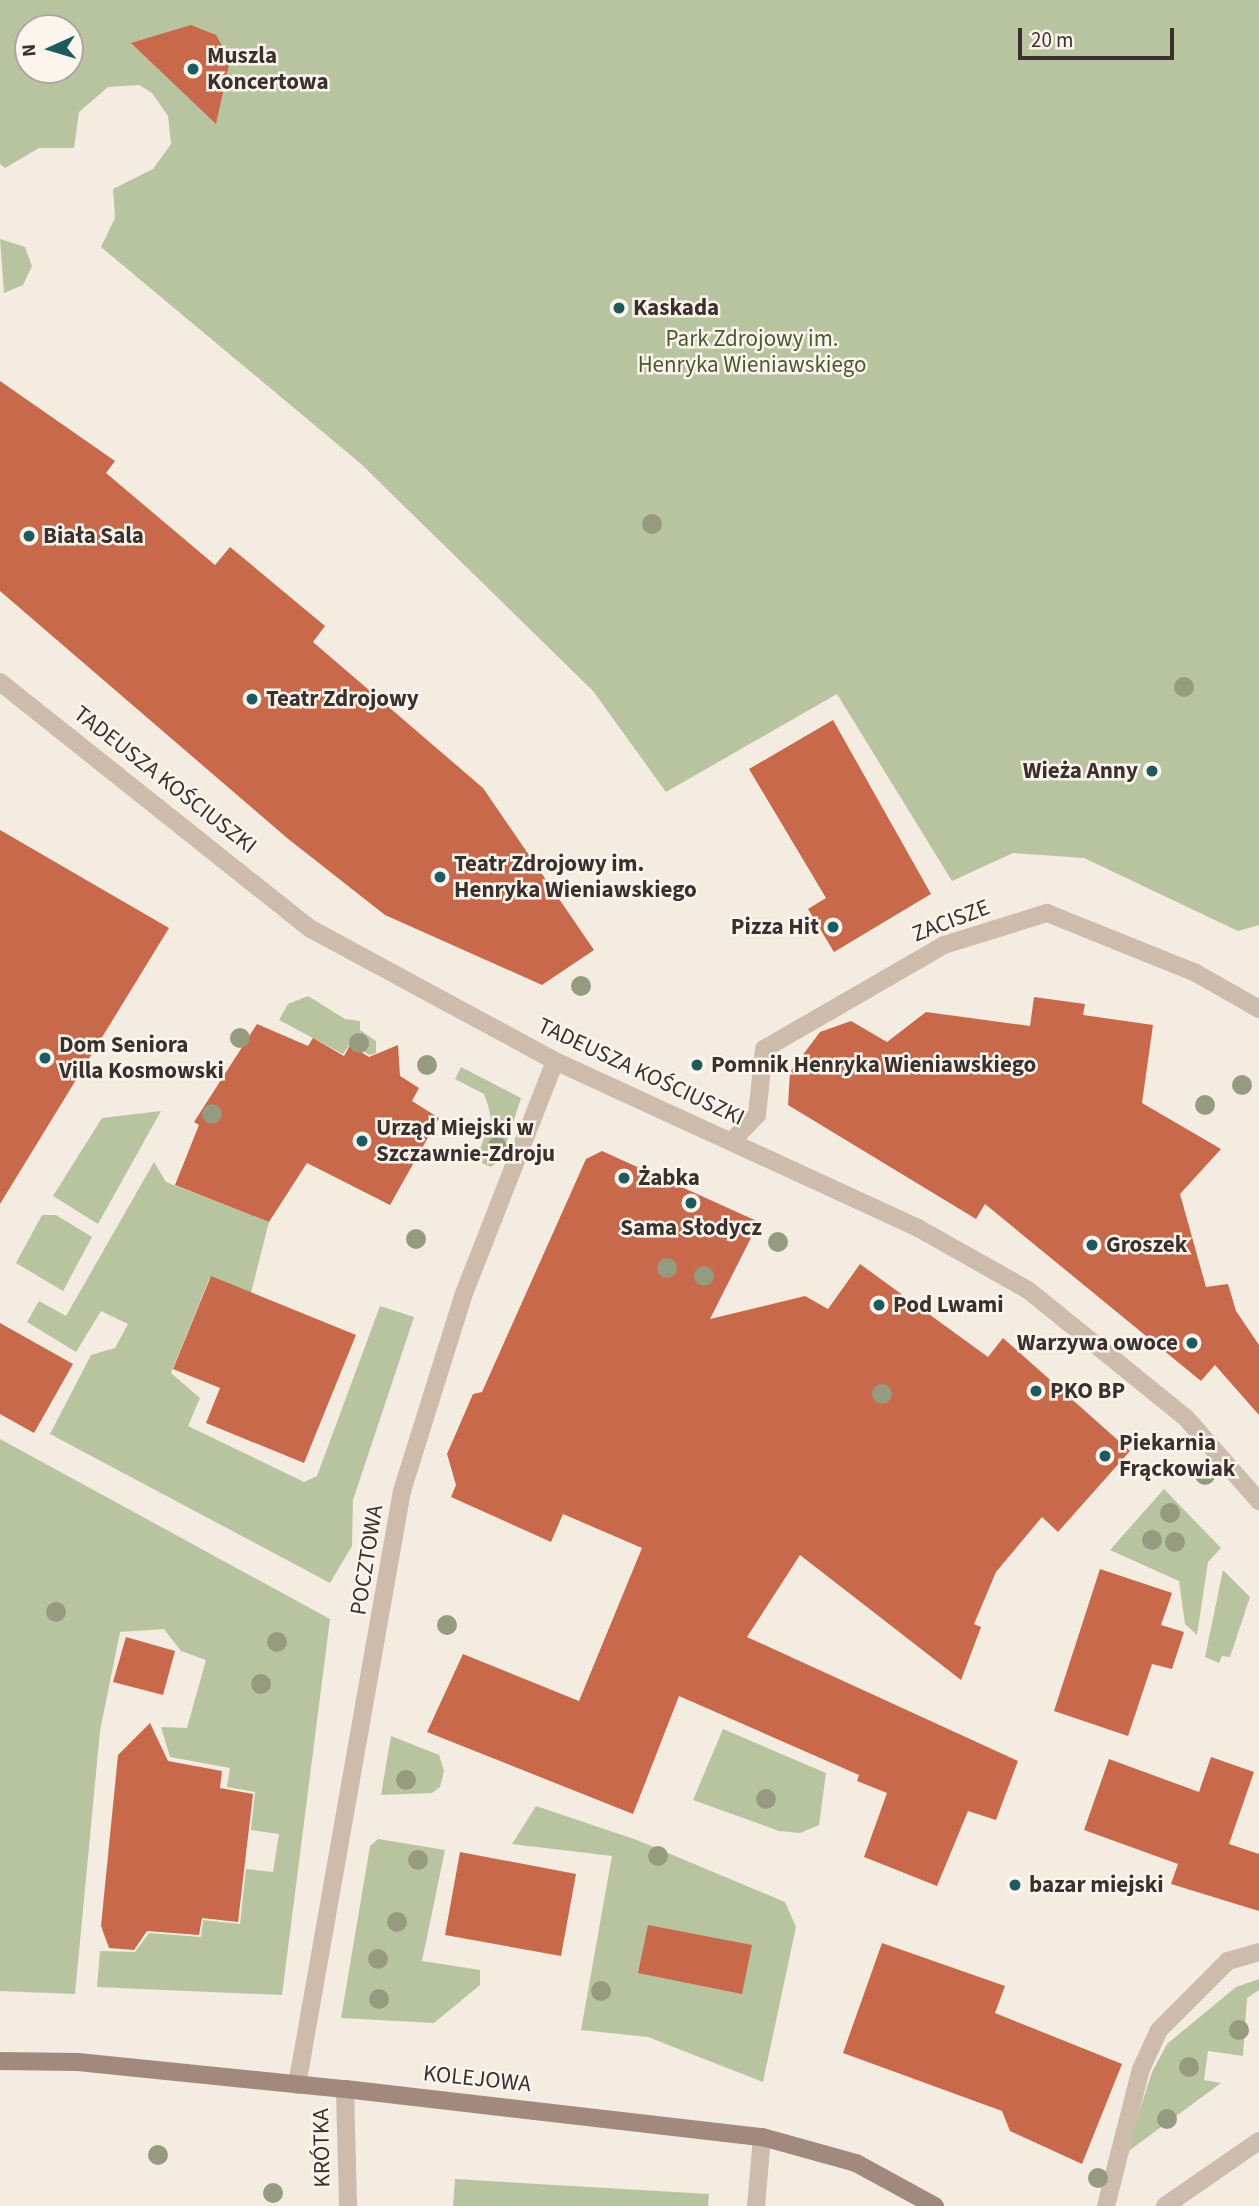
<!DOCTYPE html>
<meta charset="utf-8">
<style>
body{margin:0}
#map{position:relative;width:1259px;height:2206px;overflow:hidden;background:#f4ebe1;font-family:"Source Sans 3",sans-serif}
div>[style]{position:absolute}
.green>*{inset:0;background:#b8c4a0}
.building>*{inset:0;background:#c8694b}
.lane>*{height:18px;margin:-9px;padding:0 9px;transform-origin:9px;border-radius:9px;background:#cdbbac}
.street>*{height:18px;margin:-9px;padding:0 9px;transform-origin:9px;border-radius:9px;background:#cdbbac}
.secondary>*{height:18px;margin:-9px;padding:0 9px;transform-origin:9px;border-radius:9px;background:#a18a7d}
.trees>*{width:20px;height:20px;margin:-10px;border-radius:50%;background:#969b7f}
.dots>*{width:19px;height:19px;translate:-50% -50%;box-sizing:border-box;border:4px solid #fbf5ee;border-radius:50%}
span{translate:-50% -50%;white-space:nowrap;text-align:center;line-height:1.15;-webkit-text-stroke:5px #fbf5ee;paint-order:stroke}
.poi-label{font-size:23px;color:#3b302b;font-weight:700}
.left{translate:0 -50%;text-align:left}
.right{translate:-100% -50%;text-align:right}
.park-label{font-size:23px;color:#4a5a2e}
.street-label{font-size:23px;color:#3b302b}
.north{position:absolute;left:14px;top:14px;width:70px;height:70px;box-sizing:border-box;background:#fbf5ee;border:2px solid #aea6a0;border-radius:50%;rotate:266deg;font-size:19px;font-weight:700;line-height:28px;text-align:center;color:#3b302b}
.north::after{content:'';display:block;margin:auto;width:24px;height:32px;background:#1f5a5e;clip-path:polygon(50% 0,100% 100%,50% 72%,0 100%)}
.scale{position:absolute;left:1018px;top:28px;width:156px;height:32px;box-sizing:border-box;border:4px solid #3b302b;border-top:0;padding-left:9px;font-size:21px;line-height:24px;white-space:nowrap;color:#3b302b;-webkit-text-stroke:5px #fbf5ee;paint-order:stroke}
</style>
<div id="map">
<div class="green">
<div style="clip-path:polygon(evenodd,0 0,1259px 0,1259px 925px,1238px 931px,1084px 858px,1013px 853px,952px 881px,837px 694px,666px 792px,593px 691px,360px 463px,101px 247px,115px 218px,113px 189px,153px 169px,171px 144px,168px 116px,152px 93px,139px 85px,108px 87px,79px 112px,74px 148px,39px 148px,5px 168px,0 164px,0 0,28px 28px,70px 28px,70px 70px,28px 70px,28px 28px)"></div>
<div style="clip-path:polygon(0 239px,25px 247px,32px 266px,23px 285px,4px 293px)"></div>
<div style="clip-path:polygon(308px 996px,345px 1019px,360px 1021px,360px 1030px,376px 1041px,376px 1053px,370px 1055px,350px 1044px,343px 1054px,279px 1020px,288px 1004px)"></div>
<div style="clip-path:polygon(461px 1067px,521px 1098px,501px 1160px,491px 1167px,482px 1163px,479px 1152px,491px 1119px,488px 1105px,484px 1094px,455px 1079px)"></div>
<div style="clip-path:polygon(161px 1111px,98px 1224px,53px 1196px,102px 1118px)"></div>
<div style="clip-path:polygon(154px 1162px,166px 1182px,269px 1222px,251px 1293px,210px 1277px,171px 1373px,200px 1398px,188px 1426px,304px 1482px,317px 1476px,380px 1306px,414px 1317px,353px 1500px,352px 1546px,330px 1583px,50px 1434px,91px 1355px,115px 1348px,128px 1324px,101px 1311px,76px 1352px,27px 1322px,39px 1301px,66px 1316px)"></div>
<div style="clip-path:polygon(42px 1215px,56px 1215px,92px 1237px,63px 1291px,16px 1263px)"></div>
<div style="clip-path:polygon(0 1439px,330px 1619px,282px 1995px,97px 1987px,100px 1951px,135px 1952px,149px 1933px,201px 1937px,203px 1920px,240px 1924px,246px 1869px,273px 1872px,279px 1834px,251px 1830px,255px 1792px,227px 1787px,230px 1768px,170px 1757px,161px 1727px,187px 1728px,206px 1660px,181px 1651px,164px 1629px,120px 1632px,100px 1731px,75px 1994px,0 1991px)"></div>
<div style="clip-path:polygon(1164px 1489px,1221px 1548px,1208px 1562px,1197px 1635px,1185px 1624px,1179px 1581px,1110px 1550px)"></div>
<div style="clip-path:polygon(1223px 1570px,1250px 1597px,1230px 1657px,1222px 1656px,1219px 1663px,1205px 1657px)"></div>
<div style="clip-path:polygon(723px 1729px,826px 1773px,819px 1825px,800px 1833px,779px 1831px,693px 1800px)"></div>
<div style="clip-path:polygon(391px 1736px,439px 1755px,444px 1771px,440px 1787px,432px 1793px,381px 1795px)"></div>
<div style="clip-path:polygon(536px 1806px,637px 1840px,785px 1902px,796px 1927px,763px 2082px,648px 2037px,581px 2030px,612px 1856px,512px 1844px)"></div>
<div style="clip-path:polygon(378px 1839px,445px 1850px,422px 1961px,480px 1970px,480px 1985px,434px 2023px,341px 2018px,370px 1846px)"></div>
<div style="clip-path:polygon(1259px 1979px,1259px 1990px,1247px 1998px,1243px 2056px,1208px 2051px,1204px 2080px,1221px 2083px,1126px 2153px,1152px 2072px,1167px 2044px,1236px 1987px)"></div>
<div style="clip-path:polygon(455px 2179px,709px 2194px,708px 2206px,453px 2206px)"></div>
</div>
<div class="building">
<div style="clip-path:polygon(191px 25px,216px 35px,230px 60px,216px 124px,131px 43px)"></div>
<div style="clip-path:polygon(0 381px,115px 461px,106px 473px,215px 565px,230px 547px,325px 626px,313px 642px,483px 788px,594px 950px,542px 985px,385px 915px,287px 838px,0 591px)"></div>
<div style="clip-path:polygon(833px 720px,931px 894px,834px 952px,808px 909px,826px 898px,749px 769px)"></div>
<div style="clip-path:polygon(0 830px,169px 928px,0 1204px)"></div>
<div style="clip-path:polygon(1034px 997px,1085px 1004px,1083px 1015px,1153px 1025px,1142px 1103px,1221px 1149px,1180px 1194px,1206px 1287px,1228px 1284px,1236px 1311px,1259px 1345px,1259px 1415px,1215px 1365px,1201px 1381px,985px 1204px,976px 1219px,788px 1105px,790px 1072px,820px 1032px,851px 1021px,887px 1042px,926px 1012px,1030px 1026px)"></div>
<div style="clip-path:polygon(257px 1024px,308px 1046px,313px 1038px,344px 1056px,350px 1045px,369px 1057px,398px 1045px,400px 1076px,419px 1088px,412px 1101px,439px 1118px,390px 1205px,307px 1163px,269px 1222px,175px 1185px,199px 1125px,194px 1122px)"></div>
<div style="clip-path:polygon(602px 1151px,759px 1222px,710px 1319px,805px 1296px,828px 1309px,860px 1264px,988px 1357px,1003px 1338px,1130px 1451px,1058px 1532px,1042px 1517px,996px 1572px,974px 1624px,981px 1627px,961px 1680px,800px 1555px,747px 1637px,1018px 1761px,996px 1820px,968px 1811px,937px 1886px,864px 1857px,887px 1793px,857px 1781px,859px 1775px,679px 1696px,633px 1814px,427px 1732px,463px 1654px,579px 1701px,642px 1548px,563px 1514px,551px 1542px,451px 1497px,456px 1485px,447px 1454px,473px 1394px,482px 1392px,586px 1159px)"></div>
<div style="clip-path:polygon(211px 1276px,356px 1335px,304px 1463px,206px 1423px,220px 1388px,173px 1369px)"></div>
<div style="clip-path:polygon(0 1323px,73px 1364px,34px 1433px,0 1414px)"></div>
<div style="clip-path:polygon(1100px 1569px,1172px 1593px,1161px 1625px,1184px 1632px,1172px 1669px,1152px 1664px,1128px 1736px,1054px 1711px)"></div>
<div style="clip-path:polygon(126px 1637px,175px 1651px,163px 1695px,113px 1682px)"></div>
<div style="clip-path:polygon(150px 1723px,168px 1761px,222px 1771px,220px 1788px,253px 1794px,238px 1922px,202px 1918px,199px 1935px,147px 1931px,134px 1950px,109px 1948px,101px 1926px,118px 1755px)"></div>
<div style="clip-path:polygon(1211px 1757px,1254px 1772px,1229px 1844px,1259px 1854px,1259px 1911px,1171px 1884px,1178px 1864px,1084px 1830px,1109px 1759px,1199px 1792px)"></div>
<div style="clip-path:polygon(460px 1852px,576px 1874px,561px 1956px,445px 1935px)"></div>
<div style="clip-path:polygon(648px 1925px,752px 1945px,742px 1994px,638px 1973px)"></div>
<div style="clip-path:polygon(882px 1943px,1005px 1986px,995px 2013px,1122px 2064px,1082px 2164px,1010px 2131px,1002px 2111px,843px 2053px)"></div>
</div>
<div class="lane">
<div style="left:1106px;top:2206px;width:141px;rotate:-75.7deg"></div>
<div style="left:1141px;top:2069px;width:43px;rotate:-65.2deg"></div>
<div style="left:1159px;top:2030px;width:98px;rotate:-45deg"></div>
<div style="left:1228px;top:1961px;width:32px;rotate:-16deg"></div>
<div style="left:1165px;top:2206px;width:114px;rotate:-34.7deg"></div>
</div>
<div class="street">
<div style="left:0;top:682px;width:397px;rotate:38.5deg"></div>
<div style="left:311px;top:929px;width:277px;rotate:28.4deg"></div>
<div style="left:555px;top:1061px;width:400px;rotate:24.7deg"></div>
<div style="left:918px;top:1228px;width:126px;rotate:29.4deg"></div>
<div style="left:1028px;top:1290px;width:203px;rotate:39deg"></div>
<div style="left:1186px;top:1418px;width:111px;rotate:48.7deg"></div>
<div style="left:732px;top:1141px;width:36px;rotate:-46deg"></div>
<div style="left:757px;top:1115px;width:66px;rotate:-83.9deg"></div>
<div style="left:764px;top:1049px;width:208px;rotate:-30deg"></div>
<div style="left:944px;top:945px;width:108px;rotate:-17.3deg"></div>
<div style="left:1047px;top:913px;width:161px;rotate:21.9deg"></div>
<div style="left:1196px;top:973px;width:73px;rotate:29.7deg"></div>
<div style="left:297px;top:2085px;width:603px;rotate:-79.98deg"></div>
<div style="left:402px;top:1491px;width:204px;rotate:-72.6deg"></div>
<div style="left:463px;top:1296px;width:252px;rotate:-68.6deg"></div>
<div style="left:345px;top:2089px;width:117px;rotate:88.5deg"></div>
<div style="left:756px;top:2206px;width:69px;rotate:-85deg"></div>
</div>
<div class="secondary">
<div style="left:0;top:2061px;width:78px;rotate:0.7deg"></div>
<div style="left:78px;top:2062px;width:268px;rotate:5.8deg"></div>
<div style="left:345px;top:2089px;width:420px;rotate:6.6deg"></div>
<div style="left:762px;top:2137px;width:98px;rotate:15.5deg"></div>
<div style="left:856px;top:2163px;width:90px;rotate:28.6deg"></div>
</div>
<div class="trees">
<div style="left:652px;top:524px"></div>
<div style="left:1184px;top:687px"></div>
<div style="left:581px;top:986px"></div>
<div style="left:240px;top:1038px"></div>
<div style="left:359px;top:1043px"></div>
<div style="left:427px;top:1065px"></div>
<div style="left:1242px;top:1085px"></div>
<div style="left:1205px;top:1105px"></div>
<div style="left:212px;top:1114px"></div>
<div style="left:497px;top:1147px"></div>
<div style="left:416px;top:1239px"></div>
<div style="left:778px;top:1242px"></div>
<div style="left:667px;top:1268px"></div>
<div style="left:704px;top:1276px"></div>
<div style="left:882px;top:1394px"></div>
<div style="left:1205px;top:1475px"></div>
<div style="left:1170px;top:1513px"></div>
<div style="left:1152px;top:1540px"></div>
<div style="left:1175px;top:1542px"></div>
<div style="left:56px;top:1612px"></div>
<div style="left:447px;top:1625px"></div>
<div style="left:277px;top:1642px"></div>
<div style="left:261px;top:1684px"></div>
<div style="left:406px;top:1780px"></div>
<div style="left:766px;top:1799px"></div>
<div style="left:658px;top:1856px"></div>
<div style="left:418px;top:1860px"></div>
<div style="left:397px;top:1922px"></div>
<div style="left:378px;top:1959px"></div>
<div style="left:601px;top:1991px"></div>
<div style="left:379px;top:1999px"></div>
<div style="left:1239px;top:2030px"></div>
<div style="left:1189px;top:2067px"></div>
<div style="left:1167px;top:2119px"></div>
<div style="left:158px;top:2155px"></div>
<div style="left:1098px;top:2178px"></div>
<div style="left:273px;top:2193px"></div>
</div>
<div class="dots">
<div style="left:193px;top:69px;background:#1f5a5e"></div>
<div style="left:619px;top:308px;background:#1f5a5e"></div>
<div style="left:29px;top:536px;background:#1f5a5e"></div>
<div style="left:252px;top:699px;background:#1f5a5e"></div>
<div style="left:1152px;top:771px;background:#1f5a5e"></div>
<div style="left:440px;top:877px;background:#1f5a5e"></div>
<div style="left:833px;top:927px;background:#1f5a5e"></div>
<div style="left:45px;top:1058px;background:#1f5a5e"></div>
<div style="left:697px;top:1065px;background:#1f5a5e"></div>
<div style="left:362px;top:1141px;background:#1f5a5e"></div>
<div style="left:624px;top:1178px;background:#1f5a5e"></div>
<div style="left:691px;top:1203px;background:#1f5a5e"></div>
<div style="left:1092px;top:1245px;background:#1f5a5e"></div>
<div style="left:879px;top:1305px;background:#1f5a5e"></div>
<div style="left:1192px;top:1343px;background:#1f5a5e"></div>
<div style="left:1036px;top:1391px;background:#1f5a5e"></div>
<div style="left:1105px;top:1456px;background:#1f5a5e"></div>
<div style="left:1015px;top:1885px;background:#1f5a5e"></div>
</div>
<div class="poi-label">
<span class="left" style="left:207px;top:69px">Muszla<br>Koncertowa</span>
<span class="left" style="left:633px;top:308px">Kaskada</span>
<span class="left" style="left:43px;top:536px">Biała Sala</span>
<span class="left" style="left:266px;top:699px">Teatr Zdrojowy</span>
<span class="right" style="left:1138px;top:771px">Wieża Anny</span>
<span class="left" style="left:454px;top:877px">Teatr Zdrojowy im.<br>Henryka Wieniawskiego</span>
<span class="right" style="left:819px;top:927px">Pizza Hit</span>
<span class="left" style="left:59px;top:1058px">Dom Seniora<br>Villa Kosmowski</span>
<span class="left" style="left:711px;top:1065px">Pomnik Henryka Wieniawskiego</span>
<span class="left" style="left:376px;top:1141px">Urząd Miejski w<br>Szczawnie-Zdroju</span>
<span class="left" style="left:638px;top:1178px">Żabka</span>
<span style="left:691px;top:1228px">Sama Słodycz</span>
<span class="left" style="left:1106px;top:1245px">Groszek</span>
<span class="left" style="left:893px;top:1305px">Pod Lwami</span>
<span class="right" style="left:1178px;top:1343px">Warzywa owoce</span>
<span class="left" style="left:1050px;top:1391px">PKO BP</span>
<span class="left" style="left:1119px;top:1456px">Piekarnia<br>Frąckowiak</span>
<span class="left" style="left:1029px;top:1885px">bazar miejski</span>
</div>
<div class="park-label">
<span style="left:752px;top:352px">Park Zdrojowy im.<br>Henryka Wieniawskiego</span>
</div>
<div class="street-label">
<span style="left:165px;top:780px;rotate:38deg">TADEUSZA KOŚCIUSZKI</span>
<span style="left:951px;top:921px;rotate:-21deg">ZACISZE</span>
<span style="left:641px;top:1072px;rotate:25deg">TADEUSZA KOŚCIUSZKI</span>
<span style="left:367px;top:1560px;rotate:-81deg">POCZTOWA</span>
<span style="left:477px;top:2079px;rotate:6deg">KOLEJOWA</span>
<span style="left:322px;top:2148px;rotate:-91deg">KRÓTKA</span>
</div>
<div class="north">N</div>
<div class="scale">20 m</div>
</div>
